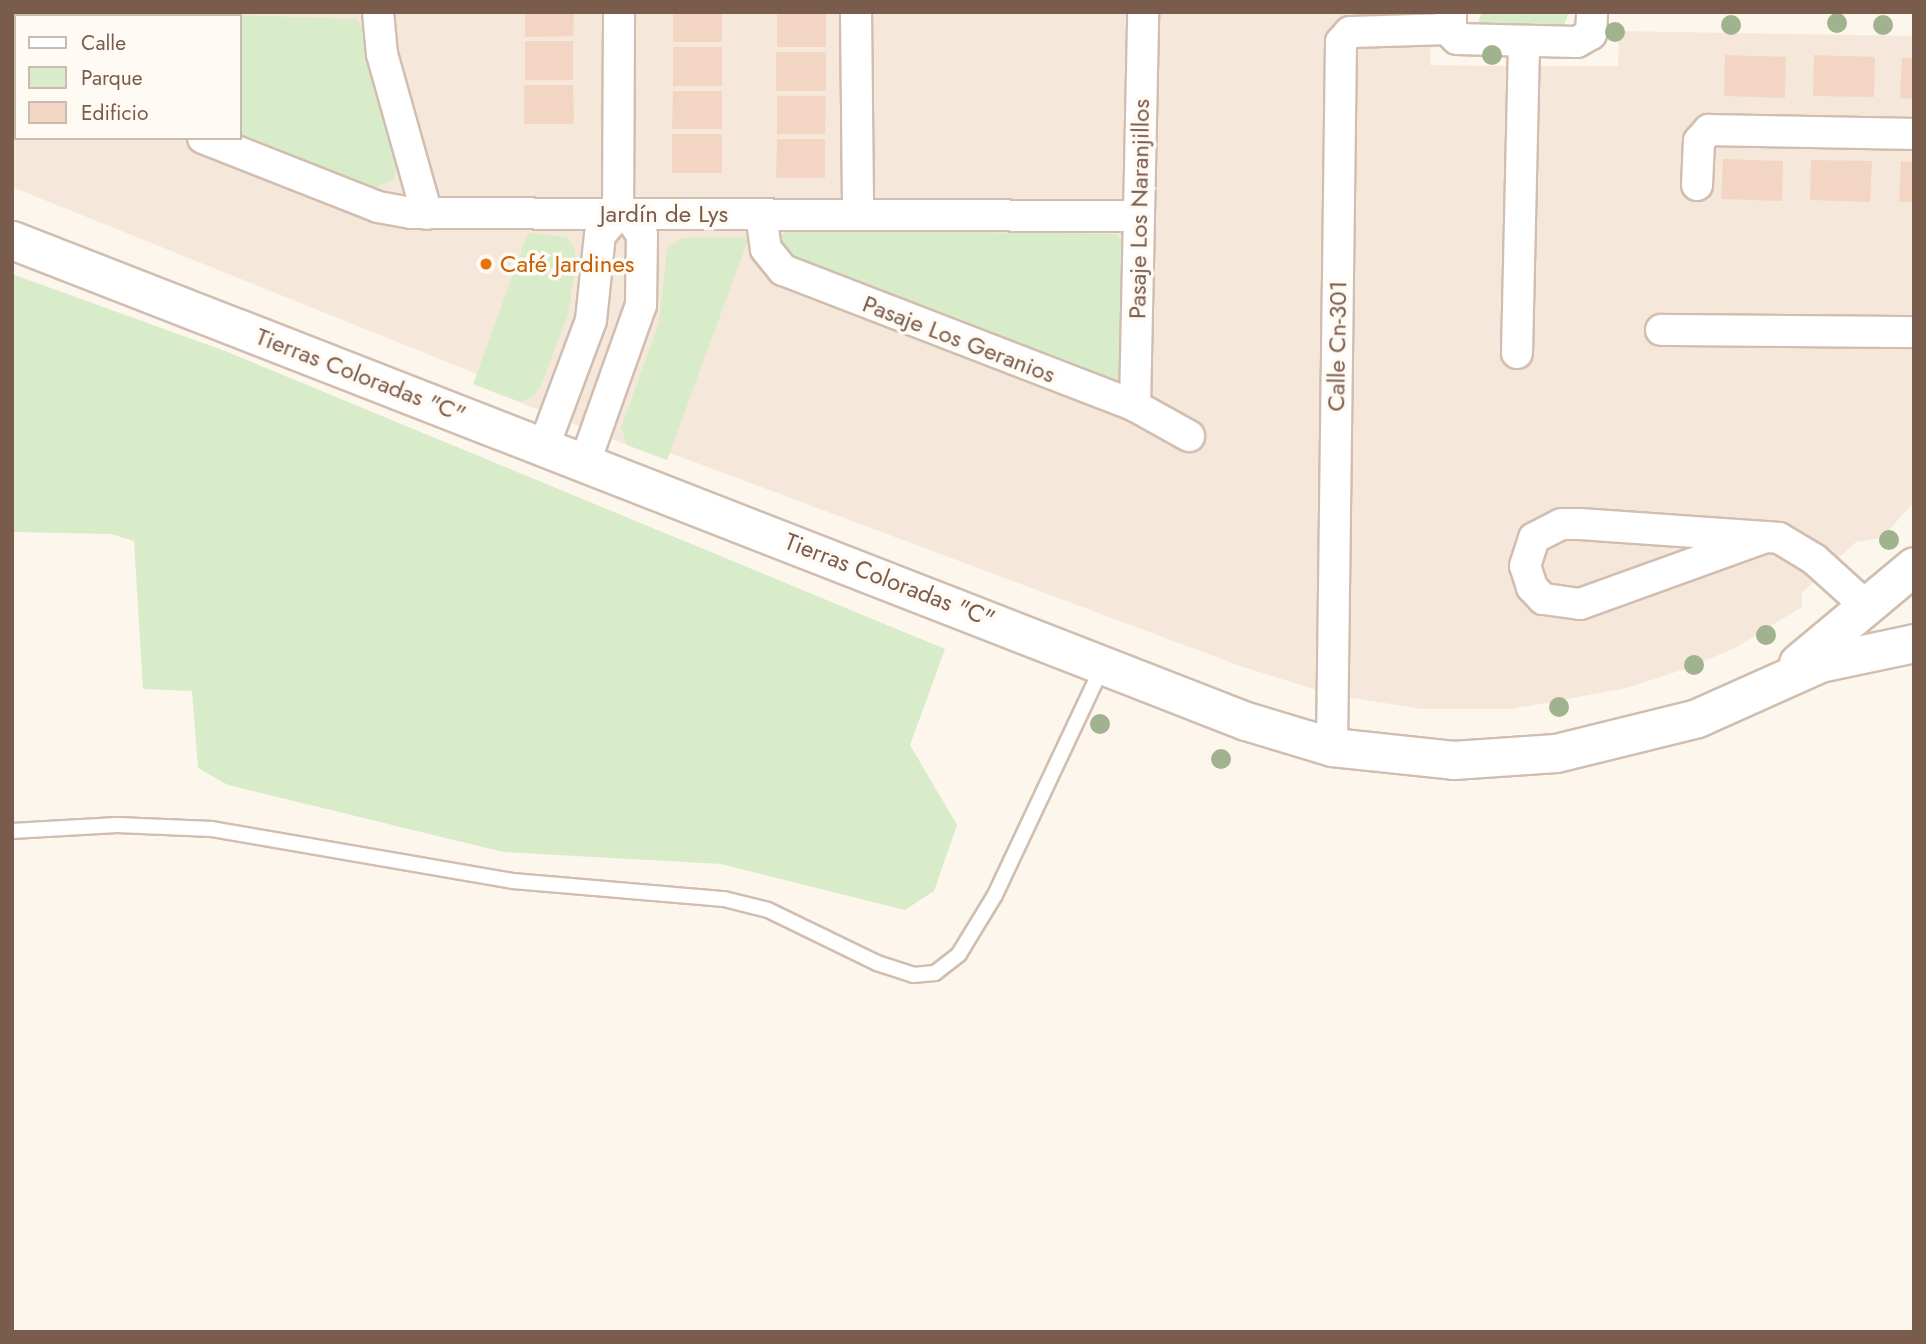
<!DOCTYPE html>
<meta charset="utf-8">
<style>
body{margin:0}
#map{position:relative;width:1926px;height:1344px;overflow:hidden;background:#fdf6ec;font-family:Jost,sans-serif}
div>[style]{position:absolute}
.residential>*{inset:0;background:#f5e8da}
.green>*{inset:0;background:#d8ecc9}
.building>*{inset:0;background:#f3d5c3}
.roads{filter:drop-shadow(2px 0 #d1beb0) drop-shadow(-2px 0 #d1beb0) drop-shadow(0 2px #d1beb0) drop-shadow(0 -2px #d1beb0)}
.service>*{height:14px;margin:-7px;padding:0 7px;transform-origin:7px;border-radius:7px;background:#fff}
.minor>*{height:30px;margin:-15px;padding:0 15px;transform-origin:15px;border-radius:15px;background:#fff}
.tertiary>*{height:37px;margin:-18.5px;padding:0 18.5px;transform-origin:18.5px;border-radius:18.5px;background:#fff}
.trees>*{width:20px;height:20px;margin:-10px;border-radius:50%;background:#a0b28e}
.dots>*{width:19px;height:19px;translate:-50% -50%;box-sizing:border-box;border:4px solid #fffaf3;border-radius:50%}
span{translate:-50% -50%;white-space:nowrap;text-align:center;line-height:1.15;-webkit-text-stroke:7px #fffaf3;paint-order:stroke}
.street-label{font-size:24px;color:#7a5c4d}
.food-label{font-size:24px;color:#c56008}
.left{translate:0 -50%;text-align:left}
.frame{position:absolute;inset:0;border:14px solid #7a5c4d;pointer-events:none}
.legend{position:absolute;left:14px;top:14px;width:228px;height:126px;box-sizing:border-box;background:#fffaf3;border:2px solid #cabbb1;margin:0;padding:9px 12px;list-style:none;font-size:21px;color:#7a5c4d}
.legend li{display:flex;align-items:center;gap:14px;height:35px}
.legend b{width:35px;border:2px solid #cabbb1}
</style>
<div id="map">
<div class="residential">
<div style="clip-path:polygon(evenodd,12px 12px,1431px 12px,1430px 65px,1506px 66px,1510px 71px,1535px 66px,1618px 66px,1619px 31px,1914px 36px,1914px 502px,1882px 538px,1856px 542px,1826px 570px,1802px 593px,1802px 607px,1733px 649px,1688px 668px,1627px 688px,1511px 709px,1422px 709px,1333px 695px,1243px 667px,670px 453px,667px 460px,627px 445px,473px 384px,477px 374px,12px 187px,12px 12px,16px 16px,240px 16px,240px 138px,16px 138px,16px 16px)"></div>
</div>
<div class="green">
<div style="clip-path:polygon(150px 12px,356px 19px,368px 32px,370px 67px,397px 161px,394px 180px,376px 187px,240px 136px,240px 16px,145px 16px)"></div>
<div style="clip-path:polygon(1482px 12px,1569px 12px,1561px 33px,1475px 31px)"></div>
<div style="clip-path:polygon(791px 230px,1117px 234px,1125px 244px,1121px 384px,1117px 387px,785px 259px,778px 237px)"></div>
<div style="clip-path:polygon(528px 233px,567px 237px,575px 249px,575px 269px,568px 315px,541px 385px,533px 397px,521px 402px,473px 384px)"></div>
<div style="clip-path:polygon(749px 237px,667px 460px,627px 445px,621px 428px,659px 322px,667px 249px,682px 238px)"></div>
<div style="clip-path:polygon(12px 274px,225px 351px,945px 649px,910px 745px,957px 825px,934px 891px,905px 910px,721px 864px,503px 852px,228px 785px,198px 768px,192px 691px,143px 689px,134px 541px,111px 534px,12px 532px)"></div>
</div>
<div class="building">
<div style="clip-path:polygon(525px 12px,574px 12px,573px 36px,525px 37px)"></div>
<div style="clip-path:polygon(673px 12px,722px 12px,722px 42px,673px 42px)"></div>
<div style="clip-path:polygon(777px 12px,826px 12px,826px 47px,777px 47px)"></div>
<div style="clip-path:polygon(525px 41px,573px 41px,573px 80px,525px 80px)"></div>
<div style="clip-path:polygon(673px 47px,722px 47px,722px 86px,673px 86px)"></div>
<div style="clip-path:polygon(776px 52px,826px 52px,826px 91px,776px 91px)"></div>
<div style="clip-path:polygon(1725px 55px,1786px 57px,1785px 98px,1724px 96px)"></div>
<div style="clip-path:polygon(1814px 55px,1875px 57px,1874px 97px,1813px 96px)"></div>
<div style="clip-path:polygon(1902px 58px,1914px 58px,1914px 99px,1900px 98px)"></div>
<div style="clip-path:polygon(524px 85px,573px 85px,574px 124px,524px 124px)"></div>
<div style="clip-path:polygon(673px 91px,722px 91px,722px 129px,672px 129px)"></div>
<div style="clip-path:polygon(777px 96px,826px 96px,825px 134px,777px 134px)"></div>
<div style="clip-path:polygon(672px 134px,722px 134px,722px 173px,672px 173px)"></div>
<div style="clip-path:polygon(777px 139px,825px 139px,825px 178px,776px 178px)"></div>
<div style="clip-path:polygon(1723px 159px,1783px 161px,1782px 201px,1721px 199px)"></div>
<div style="clip-path:polygon(1811px 160px,1872px 161px,1870px 202px,1810px 200px)"></div>
<div style="clip-path:polygon(1901px 161px,1914px 162px,1914px 202px,1899px 202px)"></div>
</div>
<div class="roads">
<div class="service">
<div style="left:12px;top:831px;width:105px;rotate:-3.3deg"></div>
<div style="left:117px;top:825px;width:95px;rotate:2.4deg"></div>
<div style="left:212px;top:829px;width:305px;rotate:9.8deg"></div>
<div style="left:513px;top:881px;width:212px;rotate:4.9deg"></div>
<div style="left:724px;top:899px;width:45px;rotate:14deg"></div>
<div style="left:768px;top:910px;width:121px;rotate:25.9deg"></div>
<div style="left:877px;top:963px;width:38px;rotate:18deg"></div>
<div style="left:913px;top:975px;width:22px;rotate:-5deg"></div>
<div style="left:935px;top:973px;width:31px;rotate:-38deg"></div>
<div style="left:959px;top:954px;width:69px;rotate:-58.6deg"></div>
<div style="left:995px;top:895px;width:254px;rotate:-64.8deg"></div>
</div>
<div class="minor">
<div style="left:126px;top:12px;width:4px;rotate:90deg"></div>
<div style="left:378px;top:12px;width:42px;rotate:84.6deg"></div>
<div style="left:382px;top:54px;width:166px;rotate:74.3deg"></div>
<div style="left:856px;top:12px;width:203px;rotate:89.4deg"></div>
<div style="left:1451px;top:13px;width:20px;rotate:90deg"></div>
<div style="left:1451px;top:33px;width:8px;rotate:45deg"></div>
<div style="left:1457px;top:39px;width:120px;rotate:1.4deg"></div>
<div style="left:1577px;top:42px;width:16px;rotate:-30deg"></div>
<div style="left:1591px;top:34px;width:22px;rotate:-87deg"></div>
<div style="left:203px;top:138px;width:188px;rotate:21.5deg"></div>
<div style="left:378px;top:207px;width:34px;rotate:10deg"></div>
<div style="left:411px;top:213px;width:728px;rotate:0.24deg"></div>
<div style="left:1697px;top:185px;width:44px;rotate:-87.4deg"></div>
<div style="left:1699px;top:141px;width:15px;rotate:-48deg"></div>
<div style="left:1709px;top:130px;width:205px;rotate:1.1deg"></div>
<div style="left:618px;top:214px;width:202px;rotate:-89.7deg"></div>
<div style="left:761px;top:214px;width:35px;rotate:82deg"></div>
<div style="left:766px;top:249px;width:27px;rotate:51deg"></div>
<div style="left:783px;top:270px;width:377px;rotate:21.1deg"></div>
<div style="left:1135px;top:406px;width:62px;rotate:29.1deg"></div>
<div style="left:1661px;top:330px;width:253px;rotate:0.5deg"></div>
<div style="left:1517px;top:353px;width:312px;rotate:-88.7deg"></div>
<div style="left:1135px;top:406px;width:394px;rotate:-88.8deg"></div>
<div style="left:544px;top:446px;width:134px;rotate:-69.5deg"></div>
<div style="left:591px;top:320px;width:85px;rotate:-84deg"></div>
<div style="left:600px;top:235px;width:28px;rotate:-49deg"></div>
<div style="left:585px;top:462px;width:167px;rotate:-70.4deg"></div>
<div style="left:641px;top:305px;width:70px;rotate:-89.2deg"></div>
<div style="left:642px;top:235px;width:18px;rotate:-124deg"></div>
<div style="left:632px;top:220px;width:15px;rotate:-157deg"></div>
<div style="left:1766px;top:537px;width:198px;rotate:160.2deg"></div>
<div style="left:1580px;top:604px;width:37px;rotate:-172deg"></div>
<div style="left:1543px;top:599px;width:16px;rotate:-133deg"></div>
<div style="left:1532px;top:587px;width:22px;rotate:-108deg"></div>
<div style="left:1525px;top:566px;width:29px;rotate:-72deg"></div>
<div style="left:1534px;top:538px;width:31px;rotate:-27deg"></div>
<div style="left:1562px;top:524px;width:18px"></div>
<div style="left:1580px;top:524px;width:186px;rotate:4deg"></div>
<div style="left:1766px;top:537px;width:13px;rotate:4deg"></div>
<div style="left:1779px;top:538px;width:41px;rotate:31deg"></div>
<div style="left:1814px;top:559px;width:70px;rotate:42.1deg"></div>
<div style="left:1332px;top:747px;width:705px;rotate:-89.27deg"></div>
<div style="left:1341px;top:42px;width:13px;rotate:-48deg"></div>
<div style="left:1350px;top:32px;width:100px;rotate:-1.7deg"></div>
</div>
<div class="tertiary">
<div style="left:12px;top:240px;width:1324px;rotate:21.3deg"></div>
<div style="left:1246px;top:721px;width:90px;rotate:16.8deg"></div>
<div style="left:1332px;top:747px;width:122px;rotate:6.1deg"></div>
<div style="left:1453px;top:760px;width:103px;rotate:-3.9deg"></div>
<div style="left:1556px;top:753px;width:145px;rotate:-13.9deg"></div>
<div style="left:1697px;top:718px;width:135px;rotate:-24.1deg"></div>
<div style="left:1820px;top:663px;width:96px;rotate:-12deg"></div>
<div style="left:1798px;top:663px;width:151px;rotate:-39.9deg"></div>
</div>
</div>
<div class="trees">
<div style="left:1837px;top:23px"></div>
<div style="left:1731px;top:25px"></div>
<div style="left:1883px;top:25px"></div>
<div style="left:1615px;top:32px"></div>
<div style="left:1492px;top:55px"></div>
<div style="left:1889px;top:540px"></div>
<div style="left:1766px;top:635px"></div>
<div style="left:1694px;top:665px"></div>
<div style="left:1559px;top:707px"></div>
<div style="left:1100px;top:724px"></div>
<div style="left:1221px;top:759px"></div>
</div>
<div class="dots">
<div style="left:486px;top:264px;background:#e8710a"></div>
</div>
<div class="street-label">
<span style="left:1139px;top:209px;rotate:-89deg">Pasaje Los Naranjillos</span>
<span style="left:664px;top:214px">Jardín de Lys</span>
<span style="left:959px;top:339px;rotate:21deg">Pasaje Los Geranios</span>
<span style="left:1337px;top:346px;rotate:-89deg">Calle Cn-301</span>
<span style="left:361px;top:375px;rotate:21deg">Tierras Coloradas "C"</span>
<span style="left:890px;top:580px;rotate:21deg">Tierras Coloradas "C"</span>
</div>
<div class="food-label">
<span class="left" style="left:500px;top:264px">Café Jardines</span>
</div>
<div class="frame"></div>
<ul class="legend">
<li><b style="height:9px;background:#fff"></b>Calle</li>
<li><b style="height:19px;background:#d8ecc9"></b>Parque</li>
<li><b style="height:19px;background:#f3d5c3"></b>Edificio</li>
</ul>
</div>
